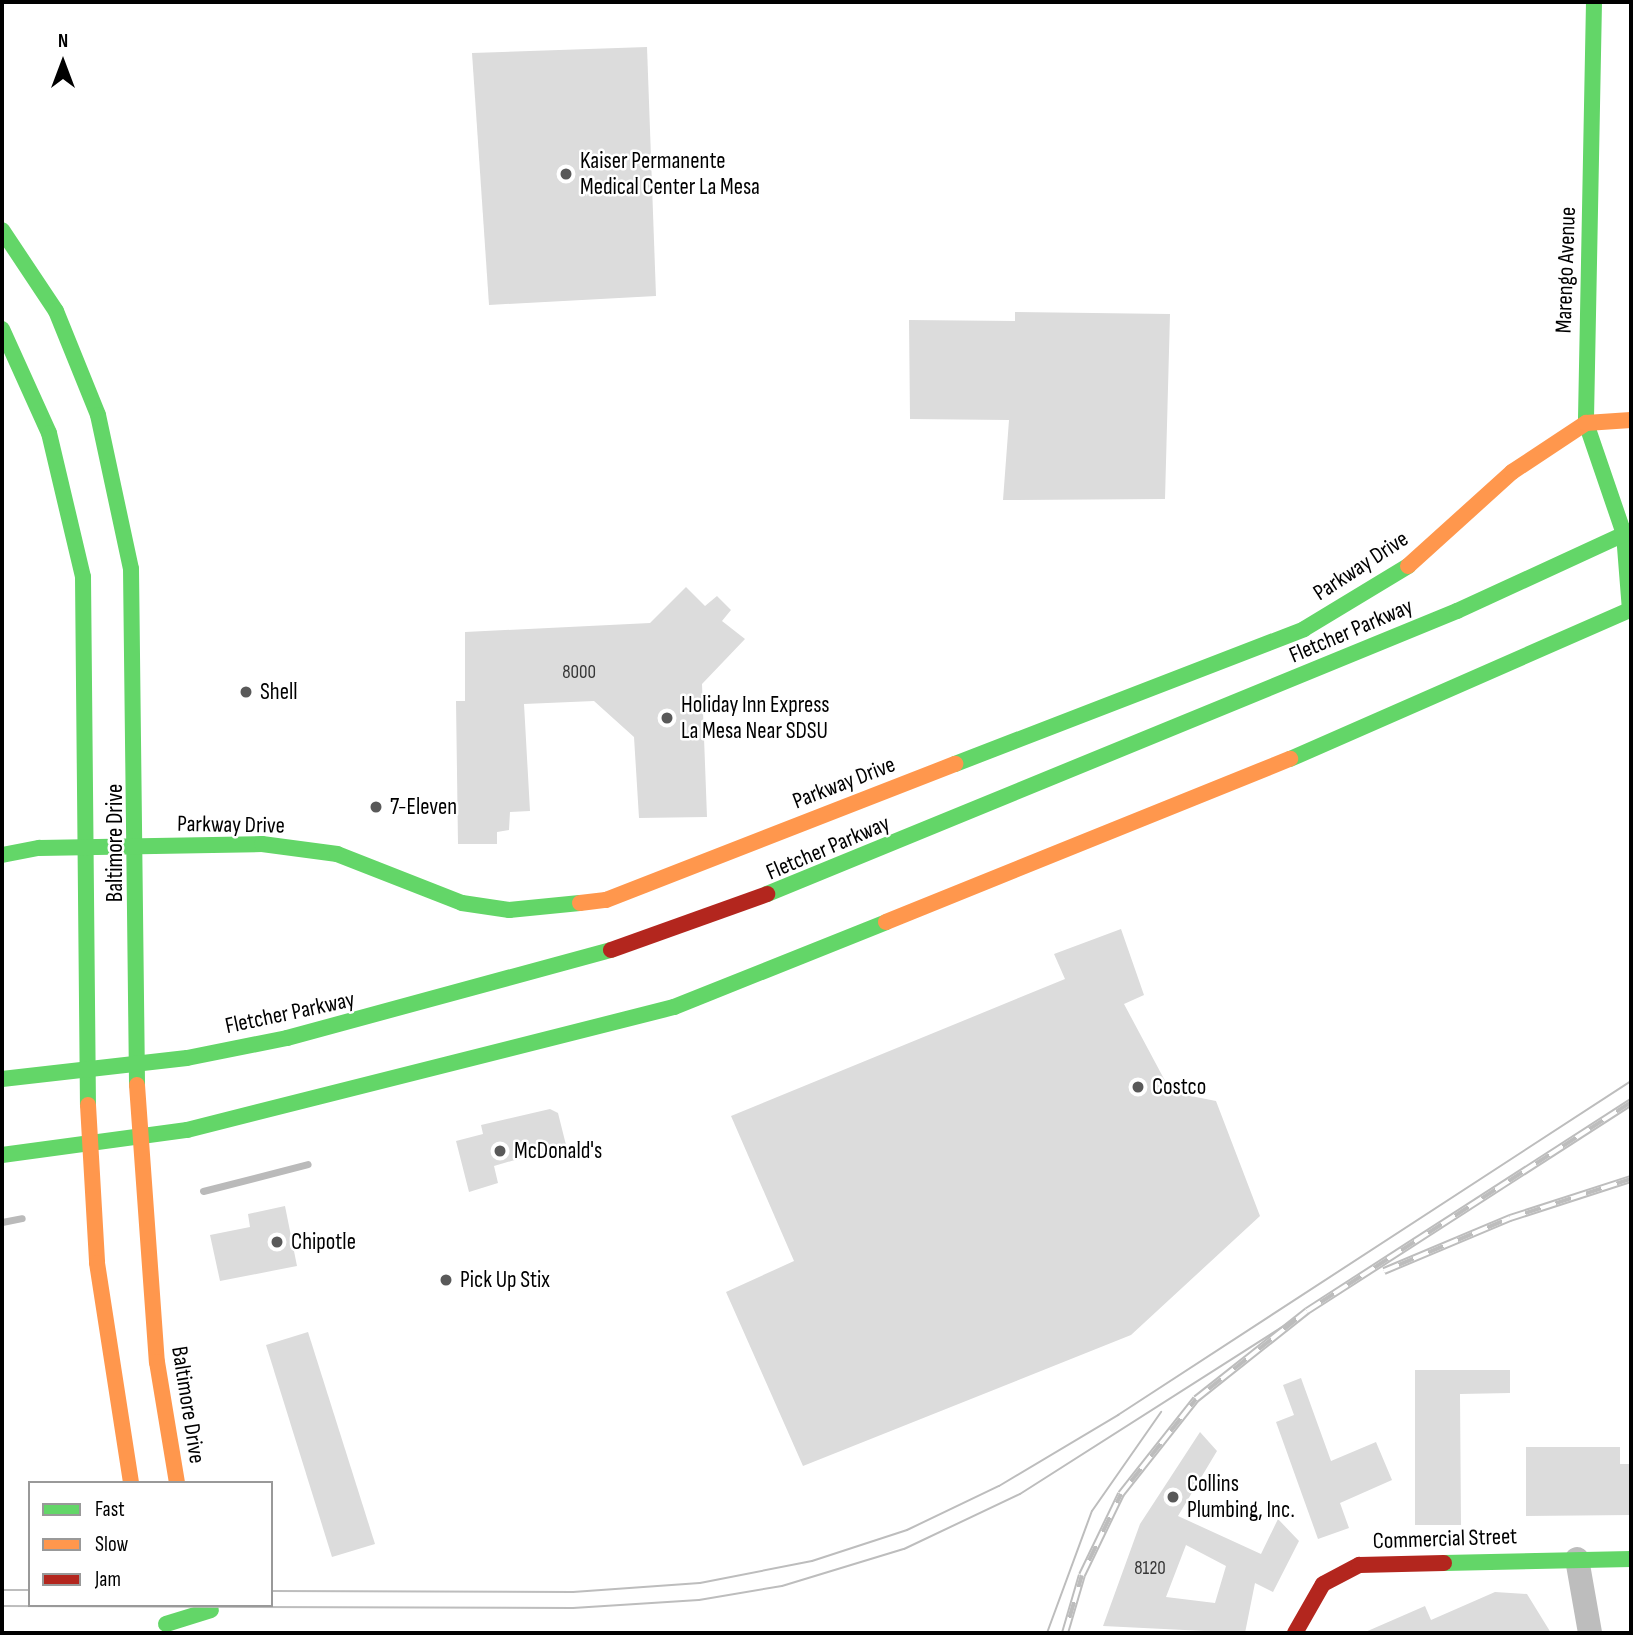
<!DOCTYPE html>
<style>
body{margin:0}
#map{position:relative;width:1633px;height:1635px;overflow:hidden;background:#fff;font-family:"Sofia Sans Condensed",sans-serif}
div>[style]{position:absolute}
.stream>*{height:7px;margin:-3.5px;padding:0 3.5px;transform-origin:3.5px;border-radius:3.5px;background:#bababa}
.building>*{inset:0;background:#dcdcdc}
.street>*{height:24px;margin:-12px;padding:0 12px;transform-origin:12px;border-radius:12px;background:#bdbdbd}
.fast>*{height:16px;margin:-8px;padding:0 8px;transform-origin:8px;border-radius:8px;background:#63d668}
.slow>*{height:16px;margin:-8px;padding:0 8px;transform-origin:8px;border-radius:8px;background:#ff974d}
.jam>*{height:16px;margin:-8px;padding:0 8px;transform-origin:8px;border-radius:8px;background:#b3261e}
.tram>*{height:2px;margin:-1px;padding:0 1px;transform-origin:1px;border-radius:1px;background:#bdbdbd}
.rail>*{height:8px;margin-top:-4px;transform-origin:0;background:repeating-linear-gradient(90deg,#fff 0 16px,#bdbdbd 0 32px);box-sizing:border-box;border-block:2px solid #bdbdbd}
.dots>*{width:19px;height:19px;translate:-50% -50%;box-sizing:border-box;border:4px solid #fff;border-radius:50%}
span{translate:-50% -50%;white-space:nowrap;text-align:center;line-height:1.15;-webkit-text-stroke:5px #fff;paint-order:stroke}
.number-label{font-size:19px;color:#373737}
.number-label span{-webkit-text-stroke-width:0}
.poi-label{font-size:23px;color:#000}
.left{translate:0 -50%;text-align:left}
.street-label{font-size:23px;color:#000}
.frame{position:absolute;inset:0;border:4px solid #000;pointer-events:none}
.legend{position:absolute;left:28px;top:1481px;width:245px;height:126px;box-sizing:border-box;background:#fff;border:2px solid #999;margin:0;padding:9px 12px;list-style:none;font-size:21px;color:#000}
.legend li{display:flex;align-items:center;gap:14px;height:35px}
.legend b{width:35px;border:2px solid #999}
.north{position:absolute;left:28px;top:28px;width:70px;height:70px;-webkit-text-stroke:5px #fff;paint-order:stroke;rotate:0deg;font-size:19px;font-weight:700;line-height:28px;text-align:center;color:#000}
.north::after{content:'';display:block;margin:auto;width:24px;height:32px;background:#000;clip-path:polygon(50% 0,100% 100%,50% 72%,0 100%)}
</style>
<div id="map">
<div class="stream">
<div style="left:203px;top:1191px;width:108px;rotate:-14.4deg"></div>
<div style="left:2px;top:1222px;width:20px;rotate:-11deg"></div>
</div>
<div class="building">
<div style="clip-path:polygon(647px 47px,656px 296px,489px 305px,472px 53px)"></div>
<div style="clip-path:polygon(1015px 312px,1170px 314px,1165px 499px,1003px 500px,1009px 420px,910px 419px,909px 320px,1015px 321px)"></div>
<div style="clip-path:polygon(686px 587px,705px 606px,717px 596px,731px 610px,722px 621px,745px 639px,702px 684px,707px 817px,639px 818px,634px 737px,594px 701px,524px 704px,530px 811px,510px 812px,509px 830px,497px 832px,497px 844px,458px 844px,456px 701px,465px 701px,465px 632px,650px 623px)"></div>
<div style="clip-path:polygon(1121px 929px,1144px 995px,1124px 1004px,1171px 1092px,1216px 1101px,1260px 1216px,1131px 1335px,803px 1466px,726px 1292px,794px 1261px,731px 1116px,1065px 979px,1054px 954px)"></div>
<div style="clip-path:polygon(550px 1109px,558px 1113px,566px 1145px,494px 1166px,498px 1183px,469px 1192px,456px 1141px,483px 1134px,481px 1125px)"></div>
<div style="clip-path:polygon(285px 1206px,297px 1266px,220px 1281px,210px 1235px,250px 1227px,248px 1214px)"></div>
<div style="clip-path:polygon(308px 1332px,375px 1544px,332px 1557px,266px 1345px)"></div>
<div style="clip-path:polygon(1415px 1370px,1510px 1370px,1510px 1393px,1460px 1394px,1461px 1525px,1415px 1525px)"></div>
<div style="clip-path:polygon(1301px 1378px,1331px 1461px,1376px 1442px,1392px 1480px,1340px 1503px,1349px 1528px,1318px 1539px,1276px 1422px,1294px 1415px,1283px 1385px)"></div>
<div style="clip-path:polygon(evenodd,1200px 1432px,1217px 1451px,1178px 1516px,1261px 1554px,1278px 1519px,1299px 1541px,1273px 1592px,1255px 1583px,1245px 1633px,1103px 1626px,1140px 1524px,1200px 1432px,1186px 1545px,1226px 1566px,1215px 1603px,1166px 1597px,1186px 1545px)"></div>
<div style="clip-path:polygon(1526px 1447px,1620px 1447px,1620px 1464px,1631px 1464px,1631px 1515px,1526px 1516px)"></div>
<div style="clip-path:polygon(1495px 1592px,1527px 1594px,1551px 1633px,1363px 1633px,1425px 1606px,1431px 1620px)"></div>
</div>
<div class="street">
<div style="left:1577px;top:1559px;width:75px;rotate:80deg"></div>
</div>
<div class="fast">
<div style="left:1594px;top:2px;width:421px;rotate:91.1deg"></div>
<div style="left:1586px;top:423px;width:117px;rotate:71.1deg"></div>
<div style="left:1624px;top:534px;width:76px;rotate:85.5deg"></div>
<div style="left:2px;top:230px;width:97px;rotate:56.3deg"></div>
<div style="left:56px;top:311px;width:112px;rotate:68deg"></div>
<div style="left:98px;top:415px;width:157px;rotate:77.9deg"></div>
<div style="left:131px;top:569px;width:516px;rotate:89.33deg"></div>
<div style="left:2px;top:329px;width:114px;rotate:65.7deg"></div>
<div style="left:49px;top:433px;width:148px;rotate:76.7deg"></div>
<div style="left:83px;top:577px;width:528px;rotate:89.46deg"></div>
<div style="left:1290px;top:759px;width:373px;rotate:-23.7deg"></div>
<div style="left:955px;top:764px;width:374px;rotate:-21.1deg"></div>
<div style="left:1304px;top:629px;width:122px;rotate:-31.2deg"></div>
<div style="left:2px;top:855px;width:38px;rotate:-11deg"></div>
<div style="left:39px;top:848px;width:223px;rotate:-1deg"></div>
<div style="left:262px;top:844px;width:76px;rotate:7.6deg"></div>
<div style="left:337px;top:854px;width:134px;rotate:21.4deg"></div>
<div style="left:462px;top:903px;width:48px;rotate:8.5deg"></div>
<div style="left:509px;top:910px;width:71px;rotate:-5.6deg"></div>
<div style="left:767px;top:894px;width:746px;rotate:-22.3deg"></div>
<div style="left:1457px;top:611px;width:192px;rotate:-24.7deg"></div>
<div style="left:2px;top:1079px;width:186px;rotate:-6.5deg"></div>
<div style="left:187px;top:1058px;width:102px;rotate:-11.3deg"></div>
<div style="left:287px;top:1038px;width:336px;rotate:-15.2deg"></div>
<div style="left:2px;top:1155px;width:187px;rotate:-7.7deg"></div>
<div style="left:187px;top:1130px;width:502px;rotate:-14.17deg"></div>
<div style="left:674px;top:1007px;width:228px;rotate:-21.8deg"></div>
<div style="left:1444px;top:1563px;width:187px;rotate:-1.2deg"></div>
<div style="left:166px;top:1624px;width:47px;rotate:-17.3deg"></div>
</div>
<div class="slow">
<div style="left:1408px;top:566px;width:140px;rotate:-42.1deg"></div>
<div style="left:1512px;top:472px;width:89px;rotate:-33.5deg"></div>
<div style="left:1586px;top:423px;width:45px;rotate:-3.8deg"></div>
<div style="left:580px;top:903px;width:26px;rotate:-7deg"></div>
<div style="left:606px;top:900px;width:375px;rotate:-21.3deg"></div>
<div style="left:886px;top:922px;width:436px;rotate:-22deg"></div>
<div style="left:137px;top:1085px;width:278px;rotate:85.9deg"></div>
<div style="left:157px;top:1362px;width:123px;rotate:80.6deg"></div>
<div style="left:88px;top:1105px;width:158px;rotate:86.7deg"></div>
<div style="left:97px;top:1263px;width:223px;rotate:81.2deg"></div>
</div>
<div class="jam">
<div style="left:611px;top:950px;width:166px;rotate:-19.7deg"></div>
<div style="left:1295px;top:1633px;width:56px;rotate:-60.3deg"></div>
<div style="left:1323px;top:1584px;width:41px;rotate:-27.8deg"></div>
<div style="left:1359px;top:1565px;width:85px;rotate:-1.3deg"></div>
</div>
<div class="tram">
<div style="left:2px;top:1590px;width:28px"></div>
<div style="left:271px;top:1591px;width:302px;rotate:0.2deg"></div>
<div style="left:573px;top:1592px;width:127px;rotate:-4.1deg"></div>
<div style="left:700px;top:1583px;width:114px;rotate:-11.1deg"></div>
<div style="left:812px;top:1561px;width:100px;rotate:-18.1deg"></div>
<div style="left:907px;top:1530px;width:102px;rotate:-25.6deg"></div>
<div style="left:999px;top:1486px;width:139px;rotate:-30.8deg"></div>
<div style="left:1118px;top:1415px;width:612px;rotate:-33.07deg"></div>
<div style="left:2px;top:1606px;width:571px;rotate:0.2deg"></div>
<div style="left:573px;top:1608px;width:126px;rotate:-3.6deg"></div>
<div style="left:699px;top:1600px;width:84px;rotate:-9.6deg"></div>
<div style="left:782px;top:1586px;width:127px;rotate:-16.9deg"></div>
<div style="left:904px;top:1549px;width:128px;rotate:-25.4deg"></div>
<div style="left:1020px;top:1494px;width:340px;rotate:-32.5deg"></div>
<div style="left:1047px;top:1633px;width:130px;rotate:-69.8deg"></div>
<div style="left:1092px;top:1511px;width:121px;rotate:-55.1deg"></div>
</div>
<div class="rail">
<div style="left:1384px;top:1271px;width:137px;rotate:-22.8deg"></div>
<div style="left:1510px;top:1218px;width:127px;rotate:-17.9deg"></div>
<div style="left:1065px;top:1633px;width:60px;rotate:-73.7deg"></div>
<div style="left:1082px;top:1575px;width:90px;rotate:-64.3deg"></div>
<div style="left:1121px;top:1494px;width:121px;rotate:-51.7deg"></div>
<div style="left:1196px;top:1399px;width:142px;rotate:-38.4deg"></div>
<div style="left:1307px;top:1311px;width:386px;rotate:-32.8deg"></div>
</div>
<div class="dots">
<div style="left:566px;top:174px;background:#595959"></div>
<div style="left:246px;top:692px;background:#595959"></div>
<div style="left:667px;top:718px;background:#595959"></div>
<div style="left:376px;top:807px;background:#595959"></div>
<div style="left:1138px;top:1087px;background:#595959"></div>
<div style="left:500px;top:1151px;background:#595959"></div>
<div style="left:277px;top:1242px;background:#595959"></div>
<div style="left:446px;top:1280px;background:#595959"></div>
<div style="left:1173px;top:1497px;background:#595959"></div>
</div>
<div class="number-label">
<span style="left:579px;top:673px">8000</span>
<span style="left:1150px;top:1569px">8120</span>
</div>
<div class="poi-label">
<span class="left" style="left:580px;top:174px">Kaiser Permanente<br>Medical Center La Mesa</span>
<span class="left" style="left:260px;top:692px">Shell</span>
<span class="left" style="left:681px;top:718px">Holiday Inn Express<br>La Mesa Near SDSU</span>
<span class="left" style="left:390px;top:807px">7-Eleven</span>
<span class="left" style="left:1152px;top:1087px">Costco</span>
<span class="left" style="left:514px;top:1151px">McDonald's</span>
<span class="left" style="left:291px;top:1242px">Chipotle</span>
<span class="left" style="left:460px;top:1280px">Pick Up Stix</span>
<span class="left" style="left:1187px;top:1497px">Collins<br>Plumbing, Inc.</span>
</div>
<div class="street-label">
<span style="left:1566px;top:270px;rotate:-88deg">Marengo Avenue</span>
<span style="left:1361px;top:566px;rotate:-33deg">Parkway Drive</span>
<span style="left:1351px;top:631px;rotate:-23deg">Fletcher Parkway</span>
<span style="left:844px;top:783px;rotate:-21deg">Parkway Drive</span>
<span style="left:231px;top:825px;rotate:1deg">Parkway Drive</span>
<span style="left:115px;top:843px;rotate:-90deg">Baltimore Drive</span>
<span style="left:828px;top:848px;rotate:-23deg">Fletcher Parkway</span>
<span style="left:290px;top:1013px;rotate:-12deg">Fletcher Parkway</span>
<span style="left:188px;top:1405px;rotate:81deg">Baltimore Drive</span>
<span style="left:1445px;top:1539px;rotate:-2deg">Commercial Street</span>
</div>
<div class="frame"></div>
<ul class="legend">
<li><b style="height:9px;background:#63d668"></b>Fast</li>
<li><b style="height:9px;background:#ff974d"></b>Slow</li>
<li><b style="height:9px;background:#b3261e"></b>Jam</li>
</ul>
<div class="north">N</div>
</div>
